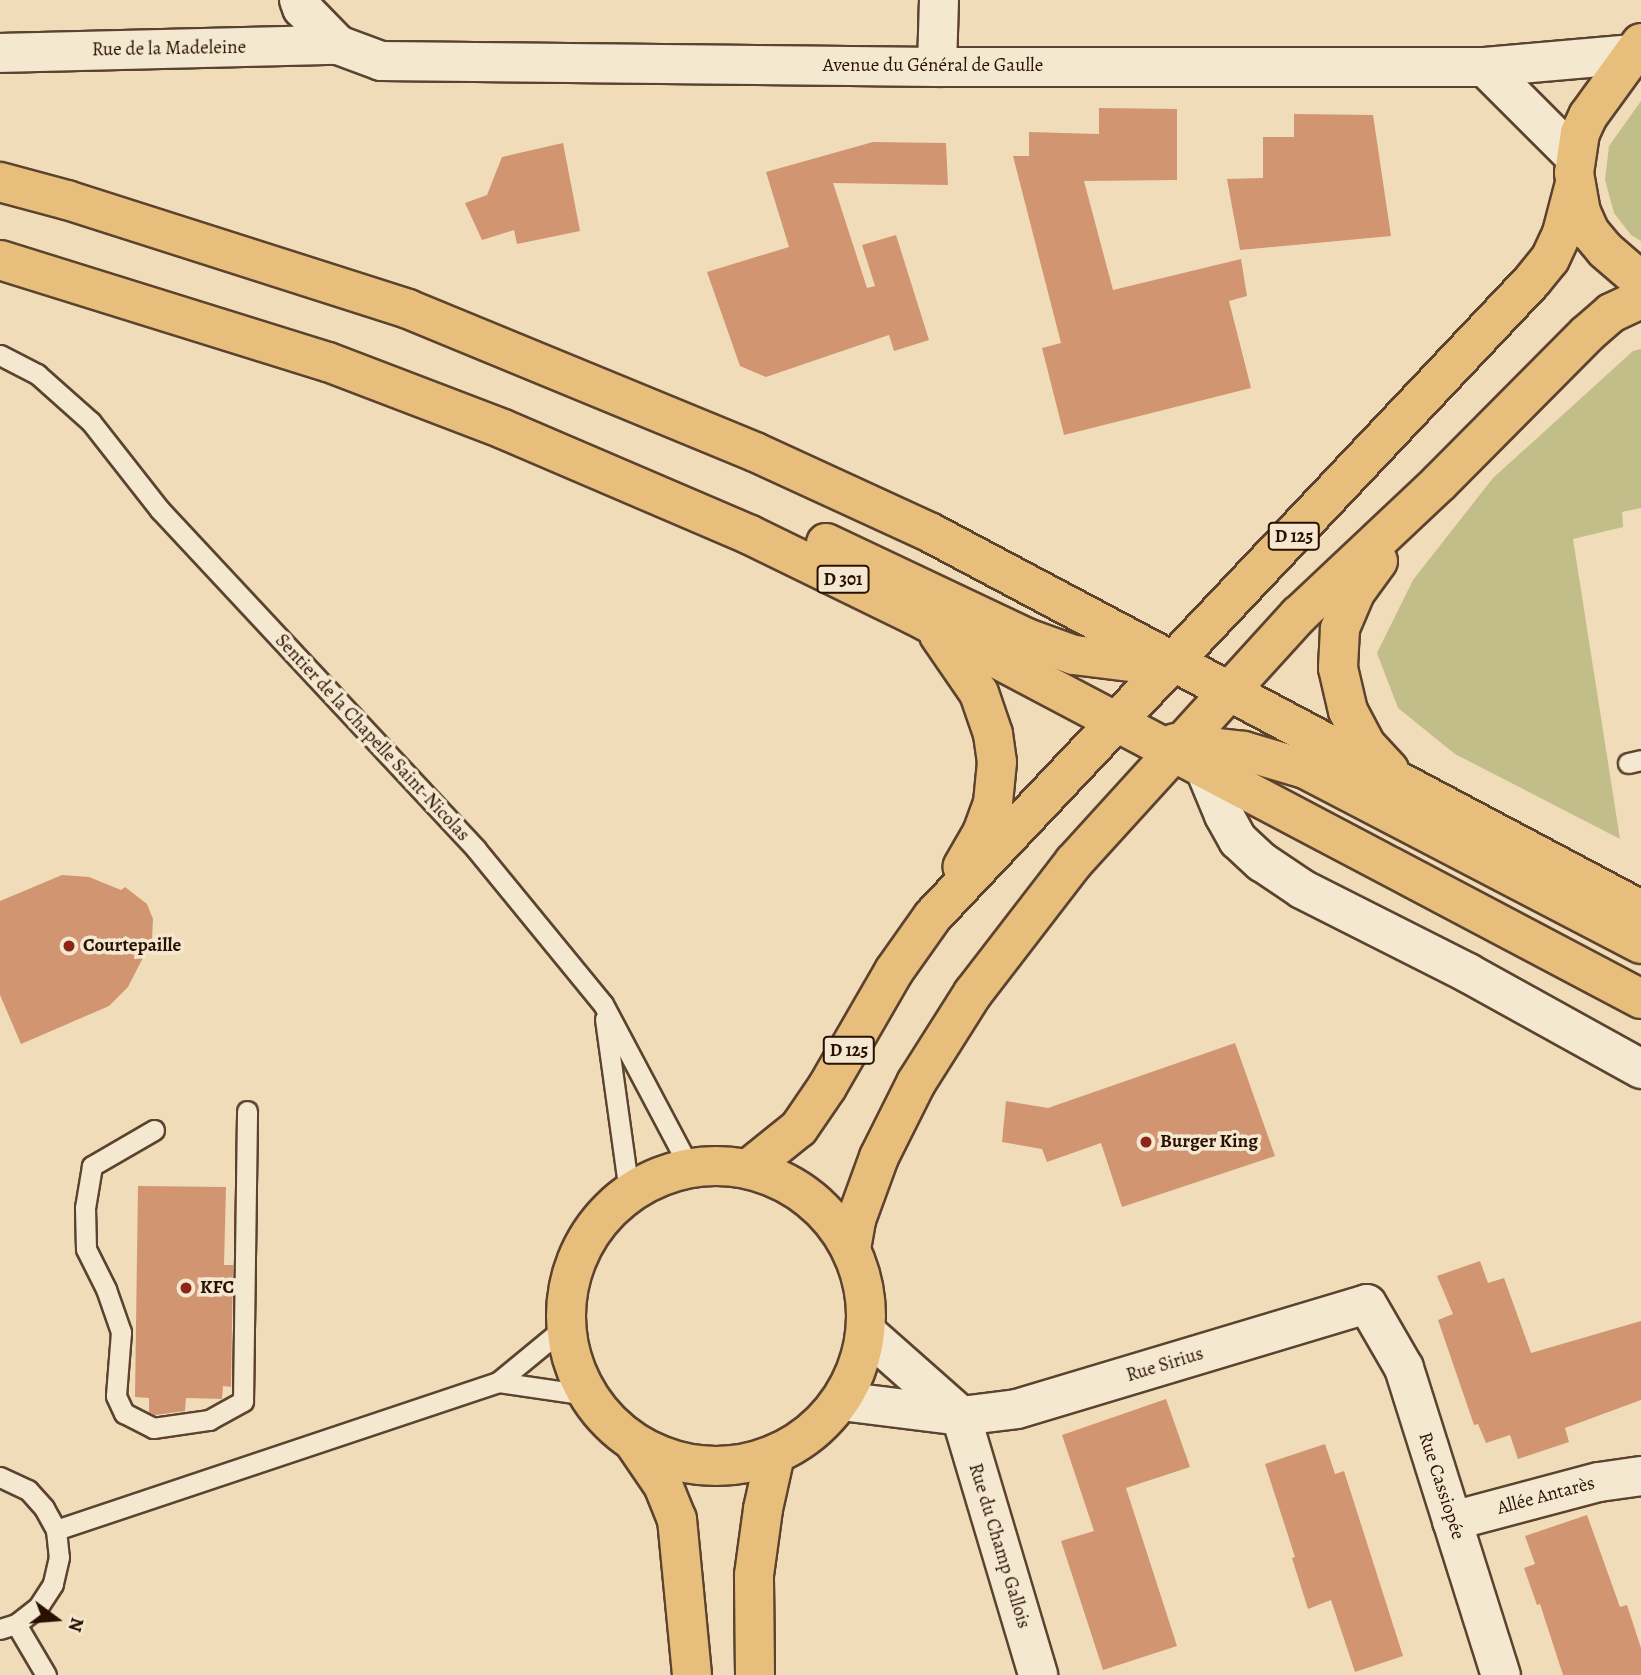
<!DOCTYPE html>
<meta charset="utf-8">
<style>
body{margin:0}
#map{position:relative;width:1641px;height:1675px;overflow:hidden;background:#f0dcb8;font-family:Alegreya,serif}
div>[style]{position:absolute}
.green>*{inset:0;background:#c1be8a}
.building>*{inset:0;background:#d19572}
.roads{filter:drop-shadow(2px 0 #5c432f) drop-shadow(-2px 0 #5c432f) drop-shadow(0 2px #5c432f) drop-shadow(0 -2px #5c432f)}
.lane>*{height:19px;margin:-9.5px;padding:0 9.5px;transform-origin:9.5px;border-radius:9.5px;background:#f5e8d1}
.street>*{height:38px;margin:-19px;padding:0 19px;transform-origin:19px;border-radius:19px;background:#f5e8d1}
.primary>*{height:38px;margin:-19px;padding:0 19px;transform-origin:19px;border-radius:19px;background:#e8be7c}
.primary>.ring{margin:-19px;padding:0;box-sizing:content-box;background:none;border:38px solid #e8be7c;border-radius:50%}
.dots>*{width:19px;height:19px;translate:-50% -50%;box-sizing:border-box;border:4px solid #f5e8d1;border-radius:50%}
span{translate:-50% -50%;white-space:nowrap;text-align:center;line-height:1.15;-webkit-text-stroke:7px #f5e8d1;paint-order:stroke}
.shield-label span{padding:2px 5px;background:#f5e8d1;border:2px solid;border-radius:5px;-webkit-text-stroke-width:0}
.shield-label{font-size:18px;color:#2a1001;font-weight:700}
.street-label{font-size:19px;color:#2a1001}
.poi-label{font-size:19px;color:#2a1001;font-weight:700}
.left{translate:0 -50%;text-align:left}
.north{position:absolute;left:21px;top:1584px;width:70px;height:70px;-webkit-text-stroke:5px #f5e8d1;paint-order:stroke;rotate:106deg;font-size:19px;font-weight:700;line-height:28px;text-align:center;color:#2a1001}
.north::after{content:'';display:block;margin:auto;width:24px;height:32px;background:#2a1001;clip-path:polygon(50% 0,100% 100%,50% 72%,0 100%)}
</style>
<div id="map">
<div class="green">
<div style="clip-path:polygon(1641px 101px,1641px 241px,1631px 235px,1614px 213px,1605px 180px,1609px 146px)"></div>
<div style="clip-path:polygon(1641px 349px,1641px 508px,1622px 512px,1623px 527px,1573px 539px,1620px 839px,1455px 754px,1398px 708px,1377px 653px,1413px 580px,1493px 478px,1633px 351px)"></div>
</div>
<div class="building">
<div style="clip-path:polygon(1099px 108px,1177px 109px,1177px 180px,1084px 181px,1113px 290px,1241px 259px,1247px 296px,1229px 301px,1251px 388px,1064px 435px,1042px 348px,1061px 343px,1013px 156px,1029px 156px,1029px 132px,1099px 134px)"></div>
<div style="clip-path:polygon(1294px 114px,1373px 115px,1391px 236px,1240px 250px,1227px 179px,1263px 178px,1263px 137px,1294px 137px)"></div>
<div style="clip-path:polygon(873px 142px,946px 143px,948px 185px,833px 183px,867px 288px,875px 286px,862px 245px,896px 235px,929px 340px,894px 351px,889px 335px,766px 377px,740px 366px,707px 272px,789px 247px,766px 172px)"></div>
<div style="clip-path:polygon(563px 143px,580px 231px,517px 244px,514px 230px,482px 240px,465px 203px,487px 195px,502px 157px)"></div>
<div style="clip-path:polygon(62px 875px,89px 877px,121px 890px,125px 887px,147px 904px,153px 919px,152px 940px,128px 987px,109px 1006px,21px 1044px,0 995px,0 901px)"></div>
<div style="clip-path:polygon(1235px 1043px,1275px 1156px,1122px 1207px,1101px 1143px,1047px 1162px,1042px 1149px,1002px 1142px,1006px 1101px,1048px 1108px)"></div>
<div style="clip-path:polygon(138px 1186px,226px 1187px,224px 1265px,233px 1265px,231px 1387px,223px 1386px,222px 1399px,186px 1398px,185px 1411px,155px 1415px,149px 1412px,149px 1398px,135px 1397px)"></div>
<div style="clip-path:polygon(1480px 1261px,1488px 1283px,1504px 1278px,1531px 1353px,1641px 1321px,1641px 1400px,1565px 1428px,1569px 1442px,1518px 1459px,1510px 1435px,1486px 1443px,1478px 1424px,1474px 1425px,1438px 1320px,1453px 1314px,1437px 1276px)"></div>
<div style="clip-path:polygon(1166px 1399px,1190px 1467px,1126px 1488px,1177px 1646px,1103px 1670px,1061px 1541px,1094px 1531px,1062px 1435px)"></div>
<div style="clip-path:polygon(1325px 1444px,1335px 1474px,1344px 1471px,1403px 1656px,1355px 1672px,1331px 1600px,1308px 1609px,1292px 1558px,1295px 1557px,1265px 1464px)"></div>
<div style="clip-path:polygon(1587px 1515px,1620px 1607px,1627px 1605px,1641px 1648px,1641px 1675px,1563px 1675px,1540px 1604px,1537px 1605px,1524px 1568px,1535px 1564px,1525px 1536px)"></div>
</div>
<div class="roads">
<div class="lane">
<div style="left:0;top:355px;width:42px;rotate:27.2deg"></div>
<div style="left:37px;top:374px;width:72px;rotate:41.6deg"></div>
<div style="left:91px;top:422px;width:112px;rotate:51.9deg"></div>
<div style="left:160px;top:510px;width:463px;rotate:47deg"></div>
<div style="left:476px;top:849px;width:200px;rotate:50.7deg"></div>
<div style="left:603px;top:1004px;width:186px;rotate:62.1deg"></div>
<div style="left:1628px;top:763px;width:13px;rotate:-13deg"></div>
<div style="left:605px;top:1019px;width:176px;rotate:82.1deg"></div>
<div style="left:154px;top:1130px;width:72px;rotate:149.9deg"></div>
<div style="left:92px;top:1166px;width:43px;rotate:99.5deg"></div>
<div style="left:85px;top:1208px;width:41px;rotate:88.6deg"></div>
<div style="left:86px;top:1249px;width:45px;rotate:63.4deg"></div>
<div style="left:106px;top:1289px;width:46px;rotate:70.8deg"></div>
<div style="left:121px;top:1332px;width:64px;rotate:94.5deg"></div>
<div style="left:116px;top:1396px;width:19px;rotate:65deg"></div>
<div style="left:124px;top:1413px;width:33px;rotate:27deg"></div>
<div style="left:153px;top:1428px;width:57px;rotate:-8.1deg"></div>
<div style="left:209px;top:1420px;width:39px;rotate:-29deg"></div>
<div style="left:243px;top:1401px;width:290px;rotate:-89.2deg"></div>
<div style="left:498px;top:1382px;width:90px;rotate:8.3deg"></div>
<div style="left:0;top:1477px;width:31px;rotate:25deg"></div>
<div style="left:28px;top:1490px;width:24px;rotate:48deg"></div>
<div style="left:44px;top:1508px;width:25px;rotate:61deg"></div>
<div style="left:56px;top:1530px;width:27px;rotate:84deg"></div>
<div style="left:59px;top:1557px;width:28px;rotate:103deg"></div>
<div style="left:53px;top:1584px;width:27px;rotate:123deg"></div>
<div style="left:38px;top:1607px;width:28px;rotate:142deg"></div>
<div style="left:16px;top:1624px;width:17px;rotate:163deg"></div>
<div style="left:56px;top:1530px;width:466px;rotate:-18.5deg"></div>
<div style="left:498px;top:1382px;width:88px;rotate:-39.5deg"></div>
<div style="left:16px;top:1624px;width:59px;rotate:59.5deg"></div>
</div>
<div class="street">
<div style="left:299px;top:0;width:9px;rotate:69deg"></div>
<div style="left:302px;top:8px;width:52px;rotate:45.8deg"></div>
<div style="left:338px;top:45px;width:46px;rotate:20.4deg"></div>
<div style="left:381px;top:61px;width:556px;rotate:0.62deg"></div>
<div style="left:937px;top:67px;width:548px"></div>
<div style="left:1485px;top:67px;width:149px;rotate:-5deg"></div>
<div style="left:0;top:53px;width:338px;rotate:-1.4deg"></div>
<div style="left:937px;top:67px;width:67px;rotate:-88.3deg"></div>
<div style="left:1485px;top:67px;width:126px;rotate:45deg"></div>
<div style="left:1204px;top:767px;width:52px;rotate:67.4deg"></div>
<div style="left:1224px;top:815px;width:29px;rotate:61deg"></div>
<div style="left:1238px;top:840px;width:33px;rotate:43deg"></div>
<div style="left:1262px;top:862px;width:48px;rotate:34deg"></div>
<div style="left:1302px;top:889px;width:186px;rotate:26.8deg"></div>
<div style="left:1468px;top:973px;width:198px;rotate:29deg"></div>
<div style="left:866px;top:1332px;width:127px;rotate:41.5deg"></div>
<div style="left:961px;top:1416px;width:270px;rotate:73.4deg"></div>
<div style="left:841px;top:1401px;width:121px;rotate:7.1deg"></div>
<div style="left:961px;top:1416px;width:56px;rotate:-7.1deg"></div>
<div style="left:1017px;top:1409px;width:365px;rotate:-16.7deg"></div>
<div style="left:1367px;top:1304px;width:74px;rotate:60deg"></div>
<div style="left:1404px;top:1368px;width:322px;rotate:72.5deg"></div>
<div style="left:1452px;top:1521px;width:152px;rotate:-14.9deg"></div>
<div style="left:1599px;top:1482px;width:42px;rotate:-8.1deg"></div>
</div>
<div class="primary">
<div style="left:1641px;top:43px;width:90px;rotate:126deg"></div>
<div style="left:1588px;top:116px;width:19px;rotate:115deg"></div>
<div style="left:1580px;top:133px;width:40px;rotate:98.5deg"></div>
<div style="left:1574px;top:173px;width:40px;rotate:80deg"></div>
<div style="left:1581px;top:212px;width:22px;rotate:66deg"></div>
<div style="left:1590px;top:232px;width:23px;rotate:50deg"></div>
<div style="left:1605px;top:250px;width:48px;rotate:40.7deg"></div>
<div style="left:0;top:182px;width:69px;rotate:15deg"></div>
<div style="left:67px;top:200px;width:358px;rotate:17.7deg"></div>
<div style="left:408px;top:309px;width:375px;rotate:22.4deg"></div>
<div style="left:755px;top:452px;width:194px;rotate:24.7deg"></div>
<div style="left:931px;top:533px;width:804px;rotate:27.97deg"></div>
<div style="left:0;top:260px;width:343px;rotate:17.3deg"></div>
<div style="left:328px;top:362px;width:187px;rotate:20.9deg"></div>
<div style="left:503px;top:429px;width:269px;rotate:23.2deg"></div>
<div style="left:750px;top:535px;width:182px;rotate:26deg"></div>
<div style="left:914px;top:615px;width:822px;rotate:27.84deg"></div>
<div style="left:826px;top:543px;width:222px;rotate:25.3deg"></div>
<div style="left:1027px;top:638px;width:50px;rotate:19.9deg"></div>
<div style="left:1074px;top:655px;width:98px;rotate:7.1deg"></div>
<div style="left:1378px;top:561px;width:39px;rotate:126deg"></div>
<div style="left:1355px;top:593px;width:39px;rotate:113deg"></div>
<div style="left:1340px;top:629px;width:39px;rotate:93deg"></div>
<div style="left:1338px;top:668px;width:44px;rotate:76.9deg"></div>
<div style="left:1348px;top:711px;width:38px;rotate:62deg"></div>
<div style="left:1366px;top:745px;width:34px;rotate:47deg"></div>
<div style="left:939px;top:635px;width:70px;rotate:55.4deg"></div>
<div style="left:979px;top:693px;width:43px;rotate:71.1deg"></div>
<div style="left:993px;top:734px;width:28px;rotate:82deg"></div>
<div style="left:997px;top:762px;width:41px;rotate:95.6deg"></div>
<div style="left:993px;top:803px;width:32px;rotate:110deg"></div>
<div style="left:982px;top:833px;width:39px;rotate:120deg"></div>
<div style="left:1175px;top:743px;width:69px;rotate:6.6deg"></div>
<div style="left:1244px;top:751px;width:64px;rotate:16.4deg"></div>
<div style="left:1305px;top:769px;width:379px;rotate:27.5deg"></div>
<div class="ring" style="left:566px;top:1166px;width:262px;height:262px"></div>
<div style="left:748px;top:1169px;width:65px;rotate:-38.8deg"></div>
<div style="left:799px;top:1128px;width:50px;rotate:-55.7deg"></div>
<div style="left:827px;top:1087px;width:134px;rotate:-60deg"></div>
<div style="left:894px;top:971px;width:67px;rotate:-54.7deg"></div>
<div style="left:933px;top:916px;width:873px;rotate:-46.67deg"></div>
<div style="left:1532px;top:281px;width:28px;rotate:-51deg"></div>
<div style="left:1550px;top:259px;width:29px;rotate:-65deg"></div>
<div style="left:1562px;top:233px;width:48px;rotate:-75.4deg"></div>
<div style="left:851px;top:1249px;width:29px;rotate:-80deg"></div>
<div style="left:856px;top:1220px;width:67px;rotate:-69.9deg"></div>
<div style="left:879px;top:1157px;width:83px;rotate:-63.4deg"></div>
<div style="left:916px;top:1083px;width:107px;rotate:-57.7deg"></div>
<div style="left:973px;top:993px;width:165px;rotate:-52.4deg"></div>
<div style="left:1074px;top:862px;width:334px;rotate:-47.7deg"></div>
<div style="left:1299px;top:615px;width:192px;rotate:-43.3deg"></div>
<div style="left:1439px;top:483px;width:210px;rotate:-45.2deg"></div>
<div style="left:1587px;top:334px;width:32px;rotate:-41deg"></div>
<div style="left:1611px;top:313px;width:33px;rotate:-25deg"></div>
<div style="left:635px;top:1444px;width:50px;rotate:55.7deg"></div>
<div style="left:663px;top:1485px;width:37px;rotate:68deg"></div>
<div style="left:677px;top:1519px;width:157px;rotate:84.5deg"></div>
<div style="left:755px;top:1675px;width:100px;rotate:-90.6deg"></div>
<div style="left:754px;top:1575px;width:67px;rotate:-82.2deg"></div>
<div style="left:763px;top:1509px;width:55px;rotate:-77.5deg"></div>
</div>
</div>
<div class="dots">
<div style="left:69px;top:946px;background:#8f2418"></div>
<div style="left:1146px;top:1142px;background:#8f2418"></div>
<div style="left:186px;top:1288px;background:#8f2418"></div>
</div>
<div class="shield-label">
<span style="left:1294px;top:536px">D 125</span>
<span style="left:843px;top:579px">D 301</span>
<span style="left:849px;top:1050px">D 125</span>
</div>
<div class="street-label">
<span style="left:169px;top:49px;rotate:-1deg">Rue de la Madeleine</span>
<span style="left:933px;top:66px">Avenue du Général de Gaulle</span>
<span style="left:372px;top:738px;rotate:47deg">Sentier de la Chapelle Saint-Nicolas</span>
<span style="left:1165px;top:1365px;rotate:-17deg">Rue Sirius</span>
<span style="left:1441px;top:1486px;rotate:72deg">Rue Cassiopée</span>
<span style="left:1546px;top:1496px;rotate:-15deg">Allée Antarès</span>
<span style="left:999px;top:1546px;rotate:73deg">Rue du Champ Gallois</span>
</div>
<div class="poi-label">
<span class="left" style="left:83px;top:946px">Courtepaille</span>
<span class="left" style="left:1160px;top:1142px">Burger King</span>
<span class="left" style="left:200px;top:1288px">KFC</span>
</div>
<div class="north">N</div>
</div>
